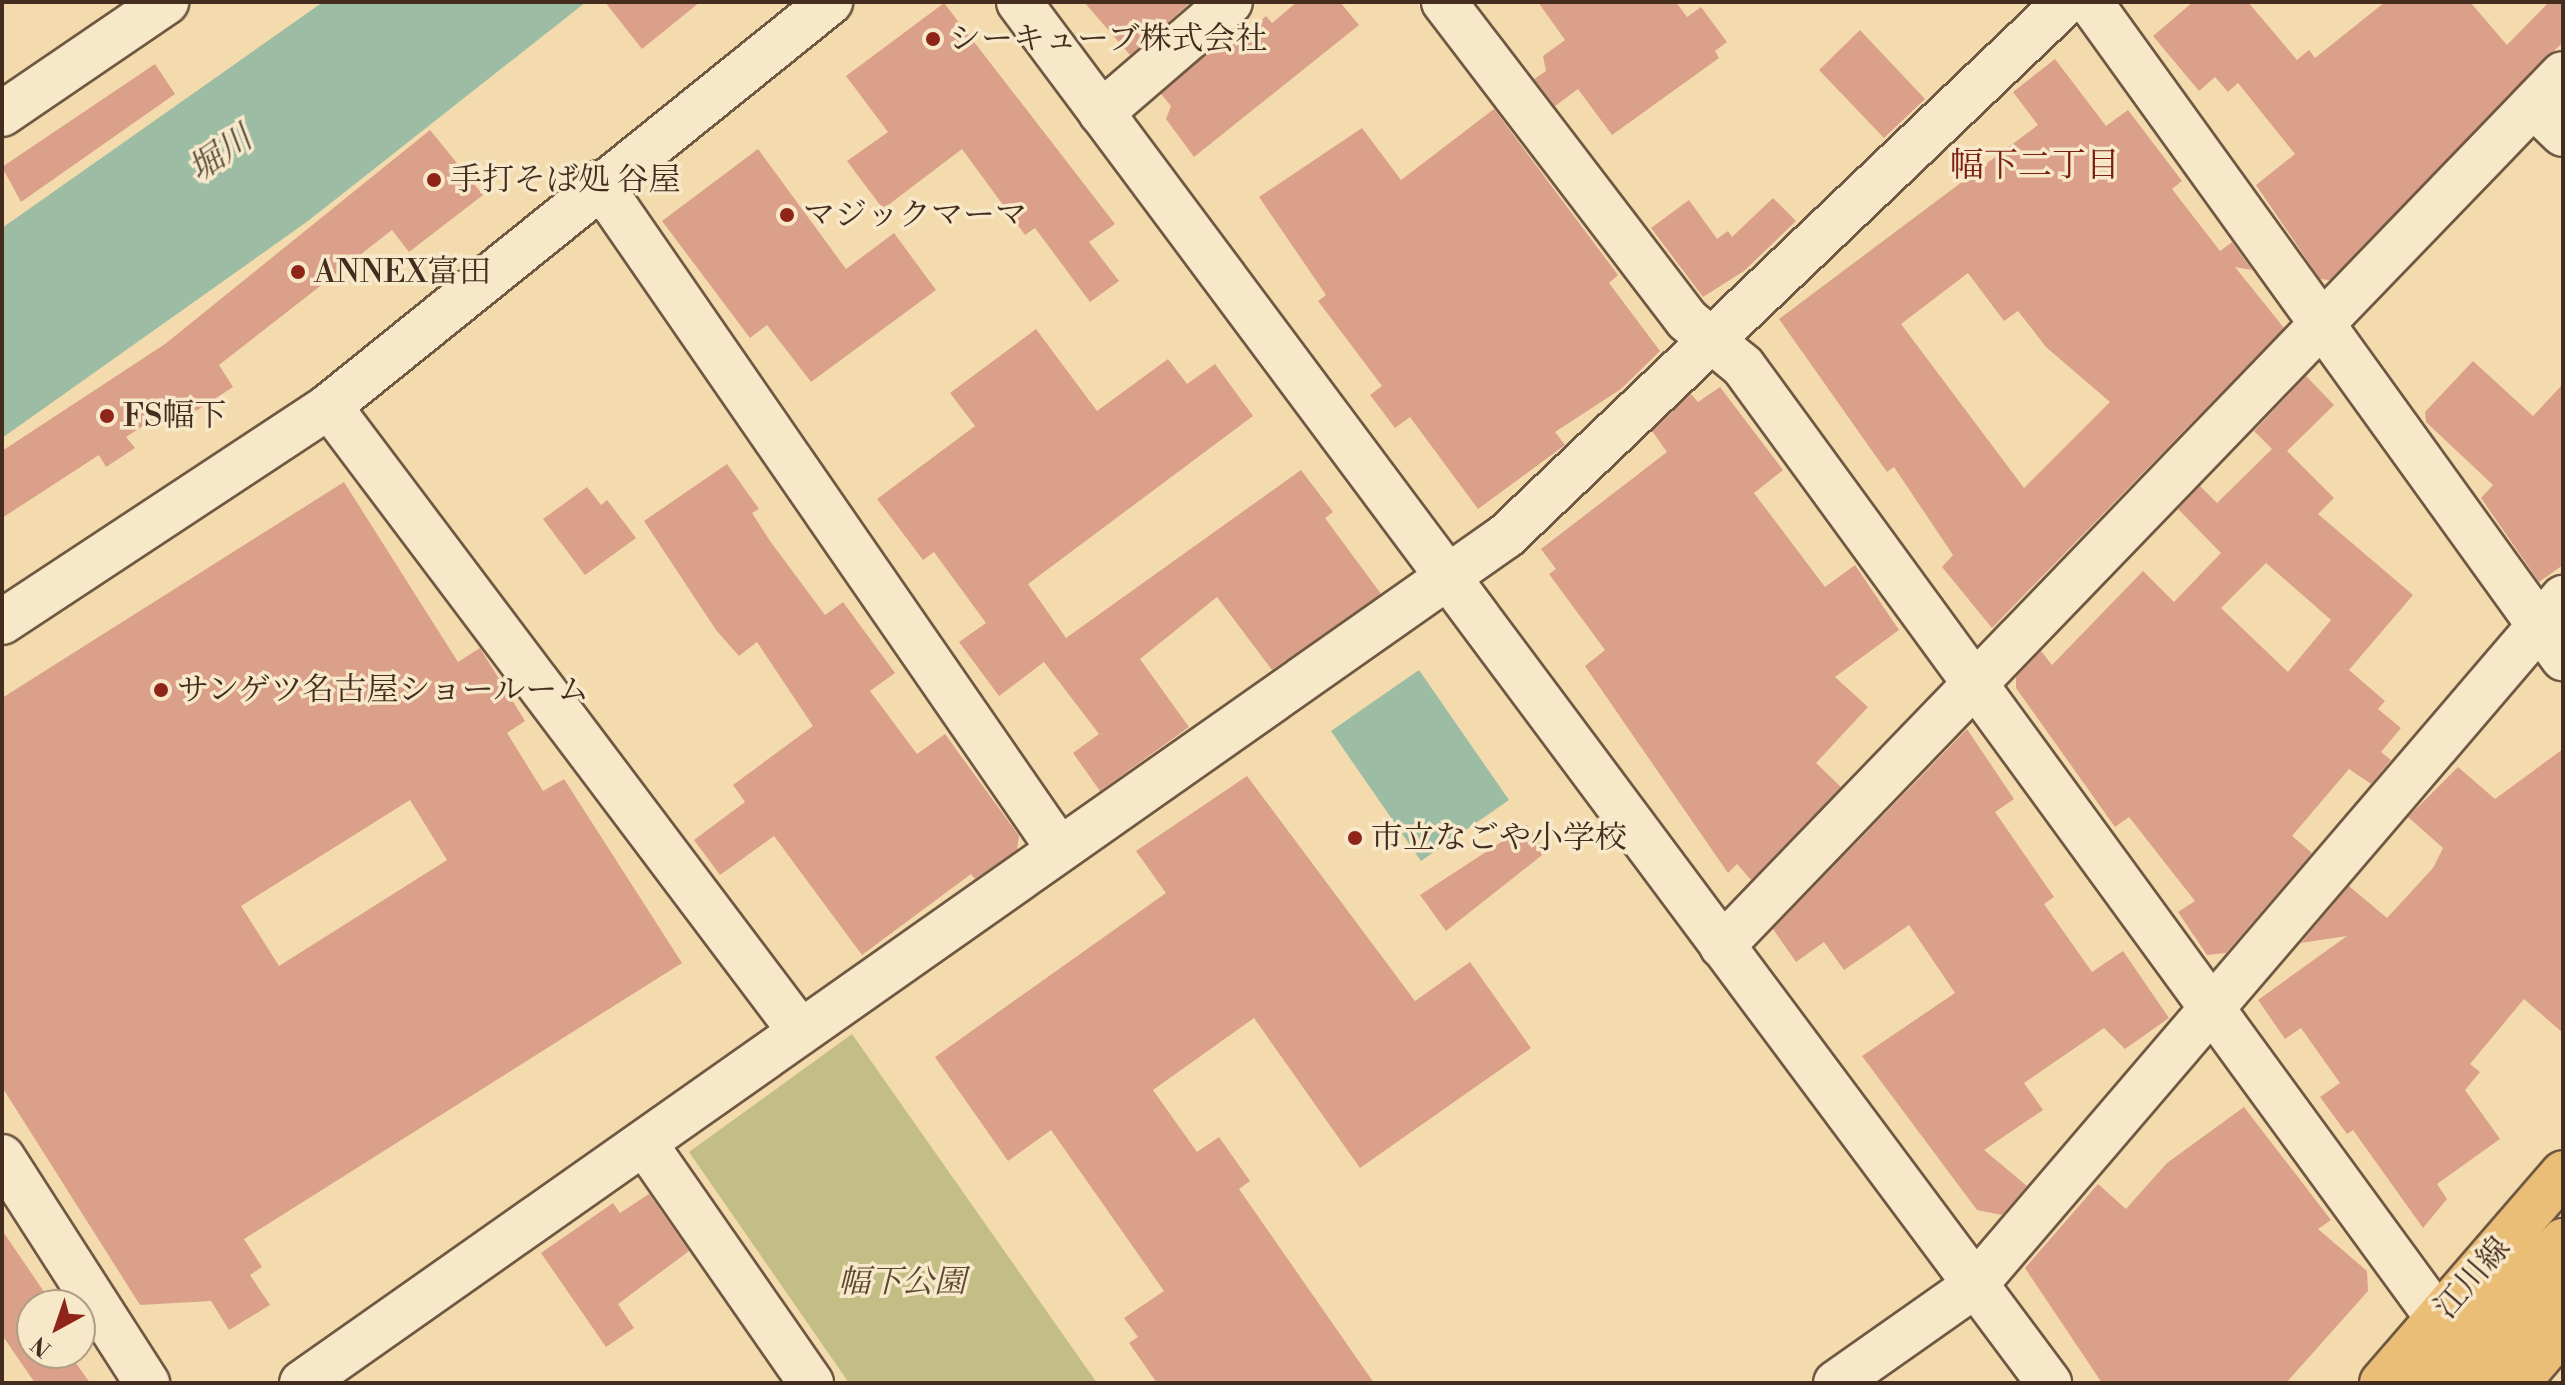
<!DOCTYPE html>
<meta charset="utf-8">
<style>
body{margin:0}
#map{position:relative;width:2565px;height:1385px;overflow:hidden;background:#f4dbae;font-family:"Libre Bodoni","Noto Serif JP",serif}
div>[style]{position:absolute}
.green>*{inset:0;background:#c2be85}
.water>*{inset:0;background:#9dbca4}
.building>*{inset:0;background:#dba08a}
.roads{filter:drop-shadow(2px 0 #705843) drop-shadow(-2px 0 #705843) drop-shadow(0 2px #705843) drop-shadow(0 -2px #705843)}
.minor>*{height:44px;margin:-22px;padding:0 22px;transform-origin:22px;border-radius:22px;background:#f8e8ca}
.major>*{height:44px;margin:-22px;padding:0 22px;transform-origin:22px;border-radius:22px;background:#eabe77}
.highway>*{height:44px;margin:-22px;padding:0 22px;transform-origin:22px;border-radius:22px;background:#eabe77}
.dots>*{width:22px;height:22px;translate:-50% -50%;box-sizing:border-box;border:4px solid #f8e8ca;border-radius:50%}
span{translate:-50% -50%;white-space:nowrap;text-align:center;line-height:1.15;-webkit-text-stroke:7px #f8e8ca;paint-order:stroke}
.poi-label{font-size:32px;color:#442c1f}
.left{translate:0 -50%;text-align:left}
.street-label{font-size:32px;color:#442c1f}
.park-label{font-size:32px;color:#5d4933;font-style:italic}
.water-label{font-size:34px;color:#5a5040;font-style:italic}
.neighbourhood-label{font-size:34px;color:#7a1f14}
.frame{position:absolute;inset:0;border:4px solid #442c1f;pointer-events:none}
.north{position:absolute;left:16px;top:1289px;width:80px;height:80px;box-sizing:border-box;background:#f8e8ca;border:2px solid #b09d86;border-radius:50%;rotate:220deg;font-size:22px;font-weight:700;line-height:32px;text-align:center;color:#442c1f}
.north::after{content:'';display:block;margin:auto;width:28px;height:36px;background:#8f2418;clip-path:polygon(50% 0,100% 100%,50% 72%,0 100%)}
</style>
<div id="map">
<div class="green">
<div style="clip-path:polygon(852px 1034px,1097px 1383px,849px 1383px,689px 1152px)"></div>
</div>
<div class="water">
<div style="clip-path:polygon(323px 2px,586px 2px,308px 221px,2px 438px,2px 228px)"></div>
<div style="clip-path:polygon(1419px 670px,1509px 800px,1421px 861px,1331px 731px)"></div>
</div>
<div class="building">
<div style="clip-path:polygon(605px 2px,700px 2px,642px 49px)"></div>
<div style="clip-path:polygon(1084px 2px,1187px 2px,1189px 4px,1130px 55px)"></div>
<div style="clip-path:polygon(1297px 2px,1340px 2px,1359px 25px,1194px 157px,1166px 119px,1171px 106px,1161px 94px,1219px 44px,1225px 51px,1266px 16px,1272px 23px)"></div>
<div style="clip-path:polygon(1538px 2px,1676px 2px,1687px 17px,1701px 7px,1727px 42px,1715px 51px,1719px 58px,1612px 135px,1578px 89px,1555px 106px,1534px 79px,1546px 71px,1543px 56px,1565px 40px)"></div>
<div style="clip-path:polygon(2193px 2px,2248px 2px,2297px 60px,2309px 50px,2315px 58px,2385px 2px,2470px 2px,2507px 45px,2549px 2px,2563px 2px,2563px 42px,2330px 280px,2320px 279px,2256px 185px,2295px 154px,2238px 83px,2228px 92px,2215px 77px,2199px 91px,2153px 36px)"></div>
<div style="clip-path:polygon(944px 3px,1115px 224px,1089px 242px,1119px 281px,1090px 302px,1035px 228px,1025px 235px,962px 149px,883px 209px,847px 161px,888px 132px,846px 76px)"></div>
<div style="clip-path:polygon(1860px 30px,1925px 99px,1884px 138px,1819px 70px)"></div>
<div style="clip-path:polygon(evenodd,2055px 59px,2106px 126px,2128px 110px,2182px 181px,2172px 189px,2220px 251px,2232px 242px,2252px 270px,2235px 267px,2284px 328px,1992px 628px,1942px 567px,1953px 555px,1894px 467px,1887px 472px,1779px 319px,2038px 125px,2013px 92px,2055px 59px,1968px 273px,2004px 321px,2018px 311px,2046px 347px,2110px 402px,2024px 488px,1901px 324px,1968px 273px)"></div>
<div style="clip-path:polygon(155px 64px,175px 94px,21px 202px,2px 167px)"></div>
<div style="clip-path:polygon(1494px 109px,1618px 275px,1609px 283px,1660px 351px,1621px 389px,1555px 432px,1565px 445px,1478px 509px,1410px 417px,1395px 428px,1370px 395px,1382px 386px,1318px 301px,1326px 295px,1259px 197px,1362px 128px,1401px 180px)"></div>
<div style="clip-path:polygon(430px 130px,483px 195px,409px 252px,392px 230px,219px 365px,233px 387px,196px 411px,187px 397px,126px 437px,135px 448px,106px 467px,99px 455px,2px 518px,2px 451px,165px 344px)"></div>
<div style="clip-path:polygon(758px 149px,846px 269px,894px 233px,936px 290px,811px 382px,767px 325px,750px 338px,662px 221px)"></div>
<div style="clip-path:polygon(1773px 198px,1796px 221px,1744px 271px,1703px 297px,1651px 228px,1689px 200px,1717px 239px,1728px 231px,1732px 237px)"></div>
<div style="clip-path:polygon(1036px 329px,1097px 411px,1168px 359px,1187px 384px,1215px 364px,1253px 416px,1028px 584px,1066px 638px,1301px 470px,1333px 512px,1325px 518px,1381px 594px,1272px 670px,1217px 597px,1140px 659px,1189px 727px,1100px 791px,1073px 753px,1099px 734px,1044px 662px,999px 696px,959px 642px,986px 623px,934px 552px,923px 560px,877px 499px,975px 426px,950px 393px)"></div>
<div style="clip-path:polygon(2473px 361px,2533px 416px,2563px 384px,2563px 565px,2539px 582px,2481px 498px,2493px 485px,2426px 422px,2425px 412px)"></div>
<div style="clip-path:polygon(evenodd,2306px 376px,2334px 405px,2287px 451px,2334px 498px,2318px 514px,2413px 595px,2349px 670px,2385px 701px,2378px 709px,2401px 728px,2381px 752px,2391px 760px,2371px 784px,2349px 769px,2292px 836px,2312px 853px,2226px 953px,2207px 955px,2178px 912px,2195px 901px,2129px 817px,2115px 827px,2016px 688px,2016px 677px,2041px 651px,2052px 665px,2143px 571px,2174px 602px,2221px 553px,2178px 509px,2200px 486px,2217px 503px,2272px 449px,2254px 431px,2306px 376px,2266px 563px,2331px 620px,2288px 672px,2221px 608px,2266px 563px)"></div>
<div style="clip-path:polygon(1720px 387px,1783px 470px,1754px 493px,1825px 587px,1855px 565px,1899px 630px,1835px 677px,1868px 707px,1816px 763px,1841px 787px,1751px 880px,1737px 864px,1728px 873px,1585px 666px,1605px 650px,1549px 574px,1556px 569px,1541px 549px,1667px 452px,1652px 431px,1691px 394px,1698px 402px)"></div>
<div style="clip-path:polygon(727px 464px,759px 509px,752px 513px,770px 541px,825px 615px,843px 602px,895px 673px,870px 691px,917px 754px,945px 734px,1019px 836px,1017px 850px,975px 879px,971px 874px,862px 955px,774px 836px,720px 875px,694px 840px,745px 802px,733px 785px,813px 726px,757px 642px,739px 656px,716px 630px,644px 521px)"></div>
<div style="clip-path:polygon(evenodd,344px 482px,458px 662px,480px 648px,525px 721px,507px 733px,543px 791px,564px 779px,682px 963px,244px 1239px,262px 1267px,250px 1275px,270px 1305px,229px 1330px,211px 1301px,140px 1305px,2px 1087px,2px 698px,344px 482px,410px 800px,447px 860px,279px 966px,241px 906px,410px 800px)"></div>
<div style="clip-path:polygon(587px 487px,601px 505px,607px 500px,636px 538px,585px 575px,543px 519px)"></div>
<div style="clip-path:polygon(1967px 729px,2014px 799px,1995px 812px,2054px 897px,2044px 904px,2092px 972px,2123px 951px,2169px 1018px,2125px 1049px,2104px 1028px,2024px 1083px,2043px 1110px,1984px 1150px,2027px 1186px,2002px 1215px,1977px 1210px,1862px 1056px,1955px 993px,1909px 925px,1844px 970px,1824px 942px,1796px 962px,1773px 929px)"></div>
<div style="clip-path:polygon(2563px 749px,2563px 1033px,2524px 999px,2470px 1064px,2480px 1072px,2465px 1090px,2500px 1139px,2437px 1184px,2447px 1199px,2423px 1228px,2353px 1130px,2347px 1134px,2320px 1097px,2340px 1083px,2301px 1028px,2285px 1039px,2258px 1000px,2347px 936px,2301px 943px,2349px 886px,2387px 918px,2433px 868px,2443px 848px,2408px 817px,2458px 767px,2495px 799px)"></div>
<div style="clip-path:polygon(1247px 776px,1415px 1001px,1470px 962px,1531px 1048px,1360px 1168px,1254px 1018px,1153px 1090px,1197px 1152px,1219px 1137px,1250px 1181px,1239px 1189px,1374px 1383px,1157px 1383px,1129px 1343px,1138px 1337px,1124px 1318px,1164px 1291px,1051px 1130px,1008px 1161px,935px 1057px,1166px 893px,1136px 851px)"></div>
<div style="clip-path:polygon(1527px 825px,1546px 852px,1446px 931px,1420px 895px)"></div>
<div style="clip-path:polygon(2244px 1107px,2331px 1220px,2318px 1229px,2367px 1271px,2368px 1291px,2286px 1383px,2102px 1383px,2025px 1268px,2098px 1184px,2126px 1209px,2167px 1163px)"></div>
<div style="clip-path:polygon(649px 1194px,689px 1251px,618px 1304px,634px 1328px,606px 1347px,541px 1253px,613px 1203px,620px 1213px)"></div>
<div style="clip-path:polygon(2px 1230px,53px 1305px,32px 1305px,32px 1353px,69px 1353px,90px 1383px,35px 1383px,2px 1335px)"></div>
</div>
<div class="roads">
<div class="minor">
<div style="left:1019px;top:2px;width:1723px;rotate:53.28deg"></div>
<div style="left:1444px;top:2px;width:400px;rotate:52.6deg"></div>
<div style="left:1687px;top:320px;width:72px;rotate:39.4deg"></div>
<div style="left:1743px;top:366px;width:1179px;rotate:53.87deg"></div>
<div style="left:2090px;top:2px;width:809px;rotate:54.21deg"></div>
<div style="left:2534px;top:106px;width:40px;rotate:44deg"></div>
<div style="left:1101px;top:113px;width:170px;rotate:-40.7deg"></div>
<div style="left:2px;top:114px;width:199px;rotate:-34.3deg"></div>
<div style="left:599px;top:183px;width:809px;rotate:55.37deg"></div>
<div style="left:329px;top:406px;width:783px;rotate:53deg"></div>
<div style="left:2px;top:622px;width:392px;rotate:-33.4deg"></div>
<div style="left:329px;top:406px;width:644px;rotate:-38.88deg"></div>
<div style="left:1722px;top:946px;width:1211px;rotate:-46.04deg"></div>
<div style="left:645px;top:1144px;width:291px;rotate:55.2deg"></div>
<div style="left:2px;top:1157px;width:269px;rotate:57.3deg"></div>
<div style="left:302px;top:1383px;width:1472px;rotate:-35.13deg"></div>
<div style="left:1506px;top:536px;width:774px;rotate:-43.64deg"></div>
<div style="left:1836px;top:1383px;width:169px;rotate:-35.1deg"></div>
<div style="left:1974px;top:1286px;width:906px;rotate:-49.43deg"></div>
</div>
<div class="major">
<div style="left:2382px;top:1383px;width:277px;rotate:-49.2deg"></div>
</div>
<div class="highway">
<div style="left:2424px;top:1383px;width:199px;rotate:-45.6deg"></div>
<div style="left:2474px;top:1383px;width:129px;rotate:-49.4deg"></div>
<div style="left:2517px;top:1383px;width:71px;rotate:-49.6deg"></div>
</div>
</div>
<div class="dots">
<div style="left:933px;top:39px;background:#8f2418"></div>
<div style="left:434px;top:180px;background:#8f2418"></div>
<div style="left:787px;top:215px;background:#8f2418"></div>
<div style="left:298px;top:272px;background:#8f2418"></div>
<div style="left:107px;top:416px;background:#8f2418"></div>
<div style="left:161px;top:690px;background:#8f2418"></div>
<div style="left:1355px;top:838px;background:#8f2418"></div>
</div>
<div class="poi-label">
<span class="left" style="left:949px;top:39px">シーキューブ株式会社</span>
<span class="left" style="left:450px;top:180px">手打そば処 谷屋</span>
<span class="left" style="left:803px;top:215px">マジックマーマ</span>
<span class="left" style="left:314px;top:272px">ANNEX富田</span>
<span class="left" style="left:123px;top:416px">FS幅下</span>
<span class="left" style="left:177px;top:690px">サンゲツ名古屋ショールーム</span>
<span class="left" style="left:1371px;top:838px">市立なごや小学校</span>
</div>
<div class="street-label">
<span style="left:2473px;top:1278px;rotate:-49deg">江川線</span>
</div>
<div class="park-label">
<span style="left:902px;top:1282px">幅下公園</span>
</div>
<div class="water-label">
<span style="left:221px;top:155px;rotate:-35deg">堀川</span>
</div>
<div class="neighbourhood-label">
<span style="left:2035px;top:167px">幅下二丁目</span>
</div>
<div class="frame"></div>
<div class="north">N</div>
</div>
